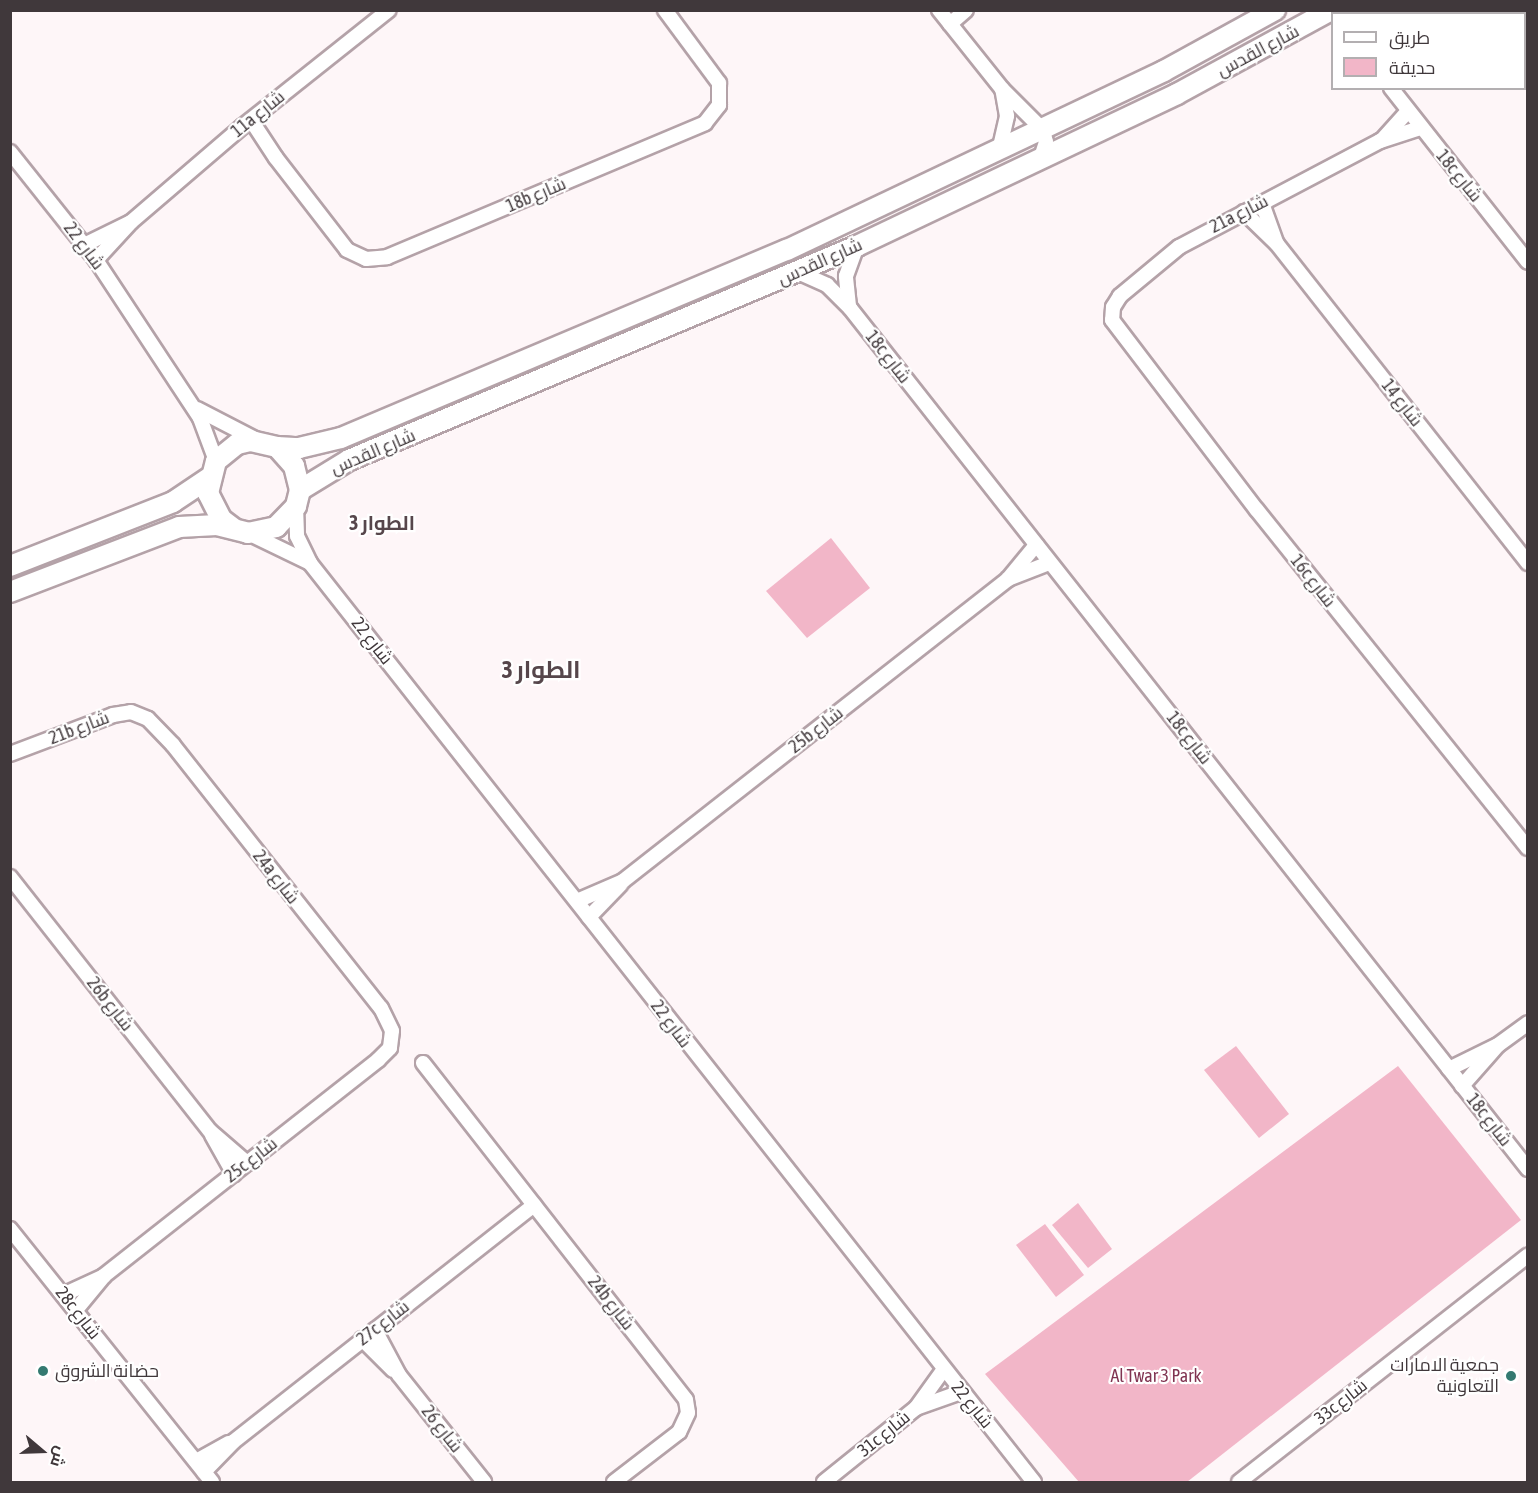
<!DOCTYPE html>
<meta charset="utf-8">
<style>
body{margin:0}
#map{position:relative;width:1538px;height:1493px;overflow:hidden;background:#fef6f8;font-family:"Asap Condensed",Cairo,sans-serif}
div>[style]{position:absolute}
.green>*{inset:0;background:#f2b6c8}
.roads{filter:drop-shadow(2px 0 #b4a2a8) drop-shadow(-2px 0 #b4a2a8) drop-shadow(0 2px #b4a2a8) drop-shadow(0 -2px #b4a2a8)}
.street>*{height:14px;margin:-7px;padding:0 7px;transform-origin:7px;border-radius:7px;background:#fff}
.secondary>*{height:20px;margin:-10px;padding:0 10px;transform-origin:10px;border-radius:10px;background:#fff}
.dots>*{width:16px;height:16px;translate:-50% -50%;box-sizing:border-box;border:3px solid #fff;border-radius:50%}
span{translate:-50% -50%;white-space:nowrap;text-align:center;line-height:1.15;-webkit-text-stroke:4.5px #fff;paint-order:stroke}
.street-label{font-size:18px;color:#40383b}
.poi-label{font-size:18px;color:#40383b}
.right{translate:-100% -50%;text-align:right}
.left{translate:0 -50%;text-align:left}
.park-label{font-size:18px;color:#803351}
.neighbourhood-label{font-size:20px;color:#56464b;font-weight:700}
.district-label{font-size:24px;color:#56464b;font-weight:700}
.frame{position:absolute;inset:0;border:12px solid #40383b;pointer-events:none}
.legend{position:absolute;left:1331px;top:12px;width:195px;height:78px;box-sizing:border-box;background:#fff;border:2px solid #b3afb1;margin:0;padding:8px 10px;list-style:none;font-size:18px;color:#40383b}
.legend li{display:flex;align-items:center;gap:12px;height:30px}
.legend b{width:30px;border:2px solid #b3afb1}
.north{position:absolute;left:12px;top:1421px;width:60px;height:60px;-webkit-text-stroke:4px #fff;paint-order:stroke;rotate:109deg;font-size:16px;font-weight:700;line-height:24px;text-align:center;color:#40383b}
.north::after{content:'';display:block;margin:auto;width:21px;height:27px;background:#40383b;clip-path:polygon(50% 0,100% 100%,50% 72%,0 100%)}
</style>
<div id="map">
<div class="green">
<div style="clip-path:polygon(831px 538px,870px 588px,807px 638px,766px 591px)"></div>
<div style="clip-path:polygon(1236px 1046px,1289px 1114px,1259px 1138px,1204px 1070px)"></div>
<div style="clip-path:polygon(1398px 1066px,1521px 1220px,1187px 1482px,1079px 1482px,985px 1374px)"></div>
<div style="clip-path:polygon(1078px 1203px,1112px 1249px,1088px 1268px,1052px 1225px)"></div>
<div style="clip-path:polygon(1045px 1224px,1084px 1275px,1056px 1297px,1016px 1245px)"></div>
</div>
<div class="roads">
<div class="street">
<div style="left:939px;top:10px;width:101px;rotate:51.4deg"></div>
<div style="left:1002px;top:89px;width:58px;rotate:45deg"></div>
<div style="left:1043px;top:130px;width:12px;rotate:76deg"></div>
<div style="left:1046px;top:142px;width:19px;rotate:108deg"></div>
<div style="left:1356px;top:14px;width:4px;rotate:-90deg"></div>
<div style="left:950px;top:24px;width:21px;rotate:-41deg"></div>
<div style="left:1391px;top:88px;width:221px;rotate:51.8deg"></div>
<div style="left:251px;top:120px;width:45px;rotate:56.7deg"></div>
<div style="left:276px;top:158px;width:116px;rotate:52.3deg"></div>
<div style="left:347px;top:250px;width:21px;rotate:25deg"></div>
<div style="left:366px;top:259px;width:21px;rotate:-5deg"></div>
<div style="left:387px;top:257px;width:345px;rotate:-22.8deg"></div>
<div style="left:705px;top:123px;width:23px;rotate:-52deg"></div>
<div style="left:719px;top:105px;width:22px;rotate:-90deg"></div>
<div style="left:719px;top:83px;width:91px;rotate:-126.5deg"></div>
<div style="left:1420px;top:128px;width:42px;rotate:162deg"></div>
<div style="left:1380px;top:141px;width:227px;rotate:152.2deg"></div>
<div style="left:1179px;top:247px;width:77px;rotate:140.3deg"></div>
<div style="left:1120px;top:296px;width:13px;rotate:122deg"></div>
<div style="left:1113px;top:307px;width:13px;rotate:94deg"></div>
<div style="left:1112px;top:320px;width:239px;rotate:52.7deg"></div>
<div style="left:1257px;top:510px;width:433px;rotate:51.3deg"></div>
<div style="left:1382px;top:140px;width:39px;rotate:-48deg"></div>
<div style="left:999px;top:151px;width:36px;rotate:-77deg"></div>
<div style="left:1007px;top:116px;width:27px;rotate:-100deg"></div>
<div style="left:10px;top:152px;width:138px;rotate:51.5deg"></div>
<div style="left:96px;top:260px;width:189px;rotate:56.6deg"></div>
<div style="left:200px;top:418px;width:46px;rotate:69.6deg"></div>
<div style="left:1262px;top:203px;width:41px;rotate:70.3deg"></div>
<div style="left:1244px;top:212px;width:46px;rotate:44.1deg"></div>
<div style="left:1277px;top:244px;width:406px;rotate:51.8deg"></div>
<div style="left:84px;top:245px;width:50px;rotate:-26.1deg"></div>
<div style="left:96px;top:260px;width:52px;rotate:-47.4deg"></div>
<div style="left:131px;top:222px;width:148px;rotate:-40.6deg"></div>
<div style="left:243px;top:126px;width:186px;rotate:-38.5deg"></div>
<div style="left:798px;top:272px;width:32px;rotate:24deg"></div>
<div style="left:827px;top:285px;width:33px;rotate:45deg"></div>
<div style="left:850px;top:308px;width:1096px;rotate:51.78deg"></div>
<div style="left:849px;top:306px;width:30px;rotate:-96deg"></div>
<div style="left:846px;top:276px;width:32px;rotate:-70deg"></div>
<div style="left:197px;top:409px;width:68px;rotate:27.3deg"></div>
<div style="left:296px;top:506px;width:30px;rotate:88deg"></div>
<div style="left:297px;top:536px;width:30px;rotate:64deg"></div>
<div style="left:310px;top:563px;width:1170px;rotate:51.77deg"></div>
<div style="left:248px;top:533px;width:69px;rotate:25.8deg"></div>
<div style="left:1008px;top:579px;width:44px;rotate:-21.3deg"></div>
<div style="left:10px;top:754px;width:110px;rotate:-20.7deg"></div>
<div style="left:113px;top:715px;width:18px;rotate:-9deg"></div>
<div style="left:131px;top:712px;width:18px;rotate:22deg"></div>
<div style="left:148px;top:719px;width:36px;rotate:46deg"></div>
<div style="left:173px;top:745px;width:335px;rotate:51.7deg"></div>
<div style="left:381px;top:1008px;width:25px;rotate:64deg"></div>
<div style="left:392px;top:1031px;width:17px;rotate:97deg"></div>
<div style="left:390px;top:1048px;width:17px;rotate:135deg"></div>
<div style="left:378px;top:1060px;width:349px;rotate:141.8deg"></div>
<div style="left:104px;top:1276px;width:45px;rotate:155.1deg"></div>
<div style="left:10px;top:877px;width:323px;rotate:51.8deg"></div>
<div style="left:210px;top:1131px;width:49px;rotate:40.9deg"></div>
<div style="left:577px;top:901px;width:50px;rotate:-23.5deg"></div>
<div style="left:623px;top:881px;width:489px;rotate:-38.1deg"></div>
<div style="left:1008px;top:579px;width:44px;rotate:-50.5deg"></div>
<div style="left:589px;top:917px;width:45px;rotate:-45.9deg"></div>
<div style="left:423px;top:1063px;width:427px;rotate:52deg"></div>
<div style="left:686px;top:1400px;width:13px;rotate:81deg"></div>
<div style="left:688px;top:1413px;width:21px;rotate:115deg"></div>
<div style="left:679px;top:1432px;width:82px;rotate:142.4deg"></div>
<div style="left:1449px;top:1069px;width:52px;rotate:-26.1deg"></div>
<div style="left:1462px;top:1086px;width:55px;rotate:-48.7deg"></div>
<div style="left:1498px;top:1045px;width:37px;rotate:-36deg"></div>
<div style="left:212px;top:1135px;width:45px;rotate:60.6deg"></div>
<div style="left:10px;top:1229px;width:324px;rotate:51.4deg"></div>
<div style="left:75px;top:1311px;width:45px;rotate:-50.4deg"></div>
<div style="left:375px;top:1330px;width:51px;rotate:61.9deg"></div>
<div style="left:399px;top:1375px;width:137px;rotate:51.5deg"></div>
<div style="left:362px;top:1339px;width:44px;rotate:45deg"></div>
<div style="left:916px;top:1408px;width:48px;rotate:-19.6deg"></div>
<div style="left:196px;top:1461px;width:37px;rotate:-29deg"></div>
<div style="left:204px;top:1472px;width:42px;rotate:-46deg"></div>
<div style="left:233px;top:1442px;width:383px;rotate:-38.2deg"></div>
<div style="left:824px;top:1482px;width:118px;rotate:-38.8deg"></div>
<div style="left:916px;top:1408px;width:48px;rotate:-54.3deg"></div>
<div style="left:1239px;top:1482px;width:367px;rotate:-38.1deg"></div>
</div>
<div class="secondary">
<div style="left:277px;top:447px;width:22px;rotate:3deg"></div>
<div style="left:299px;top:448px;width:43px;rotate:-13.4deg"></div>
<div style="left:341px;top:438px;width:484px;rotate:-22.9deg"></div>
<div style="left:787px;top:250px;width:417px;rotate:-25.4deg"></div>
<div style="left:1164px;top:71px;width:127px;rotate:-28.8deg"></div>
<div style="left:300px;top:490px;width:57px;rotate:-31.5deg"></div>
<div style="left:349px;top:460px;width:551px;rotate:-22.84deg"></div>
<div style="left:857px;top:246px;width:354px;rotate:-25.4deg"></div>
<div style="left:1177px;top:94px;width:175px;rotate:-28.6deg"></div>
<div style="left:10px;top:566px;width:175px;rotate:-21.4deg"></div>
<div style="left:173px;top:502px;width:43px;rotate:-33.7deg"></div>
<div style="left:10px;top:592px;width:181px;rotate:-21deg"></div>
<div style="left:179px;top:527px;width:38px;rotate:-3deg"></div>
<div style="left:217px;top:525px;width:32px;rotate:14deg"></div>
<div style="left:248px;top:533px;width:29px;rotate:-12deg"></div>
<div style="left:276px;top:527px;width:29px;rotate:-46deg"></div>
<div style="left:296px;top:506px;width:16px;rotate:-76deg"></div>
<div style="left:300px;top:490px;width:25px;rotate:-104deg"></div>
<div style="left:294px;top:466px;width:25px;rotate:-132deg"></div>
<div style="left:277px;top:447px;width:28px;rotate:-167deg"></div>
<div style="left:250px;top:441px;width:13px;rotate:167deg"></div>
<div style="left:237px;top:444px;width:27px;rotate:141deg"></div>
<div style="left:216px;top:461px;width:33px;rotate:104deg"></div>
<div style="left:208px;top:493px;width:29px;rotate:63deg"></div>
<div style="left:221px;top:519px;width:15px;rotate:37deg"></div>
</div>
</div>
<div class="dots">
<div style="left:43px;top:1371px;background:#347a71"></div>
<div style="left:1511px;top:1376px;background:#347a71"></div>
</div>
<div class="street-label">
<span style="left:1258px;top:51px;rotate:-28deg">شارع القدس</span>
<span style="left:258px;top:114px;rotate:-39deg">11a شارع</span>
<span style="left:1459px;top:176px;rotate:51deg">18c شارع</span>
<span style="left:536px;top:195px;rotate:-23deg">18b شارع</span>
<span style="left:1239px;top:214px;rotate:-27deg">21a شارع</span>
<span style="left:84px;top:246px;rotate:53deg">شارع 22</span>
<span style="left:820px;top:262px;rotate:-24deg">شارع القدس</span>
<span style="left:888px;top:357px;rotate:52deg">18c شارع</span>
<span style="left:1402px;top:403px;rotate:52deg">شارع 14</span>
<span style="left:373px;top:452px;rotate:-23deg">شارع القدس</span>
<span style="left:1313px;top:581px;rotate:52deg">16c شارع</span>
<span style="left:372px;top:641px;rotate:52deg">شارع 22</span>
<span style="left:79px;top:728px;rotate:-21deg">21b شارع</span>
<span style="left:816px;top:730px;rotate:-38deg">25b شارع</span>
<span style="left:1189px;top:738px;rotate:52deg">18c شارع</span>
<span style="left:276px;top:877px;rotate:52deg">24a شارع</span>
<span style="left:110px;top:1004px;rotate:52deg">26b شارع</span>
<span style="left:671px;top:1024px;rotate:53deg">شارع 22</span>
<span style="left:1489px;top:1120px;rotate:52deg">18c شارع</span>
<span style="left:251px;top:1160px;rotate:-38deg">25c شارع</span>
<span style="left:611px;top:1303px;rotate:52deg">24b شارع</span>
<span style="left:78px;top:1313px;rotate:52deg">28c شارع</span>
<span style="left:383px;top:1323px;rotate:-38deg">27c شارع</span>
<span style="left:1341px;top:1402px;rotate:-38deg">33c شارع</span>
<span style="left:972px;top:1405px;rotate:51deg">شارع 22</span>
<span style="left:442px;top:1429px;rotate:52deg">شارع 26</span>
<span style="left:884px;top:1434px;rotate:-39deg">31c شارع</span>
</div>
<div class="poi-label">
<span class="right" style="left:1499px;top:1376px">جمعية الامارات<br>التعاونية</span>
<span class="left" style="left:55px;top:1371px">حضانة الشروق</span>
</div>
<div class="park-label">
<span style="left:1156px;top:1376px">Al Twar 3 Park</span>
</div>
<div class="neighbourhood-label">
<span style="left:382px;top:522px">الطوار 3</span>
</div>
<div class="district-label">
<span style="left:541px;top:670px">الطوار 3</span>
</div>
<div class="frame"></div>
<ul class="legend">
<li><b style="height:8px;background:#fff"></b>طريق</li>
<li><b style="height:16px;background:#f2b6c8"></b>حديقة</li>
</ul>
<div class="north">ش</div>
</div>
